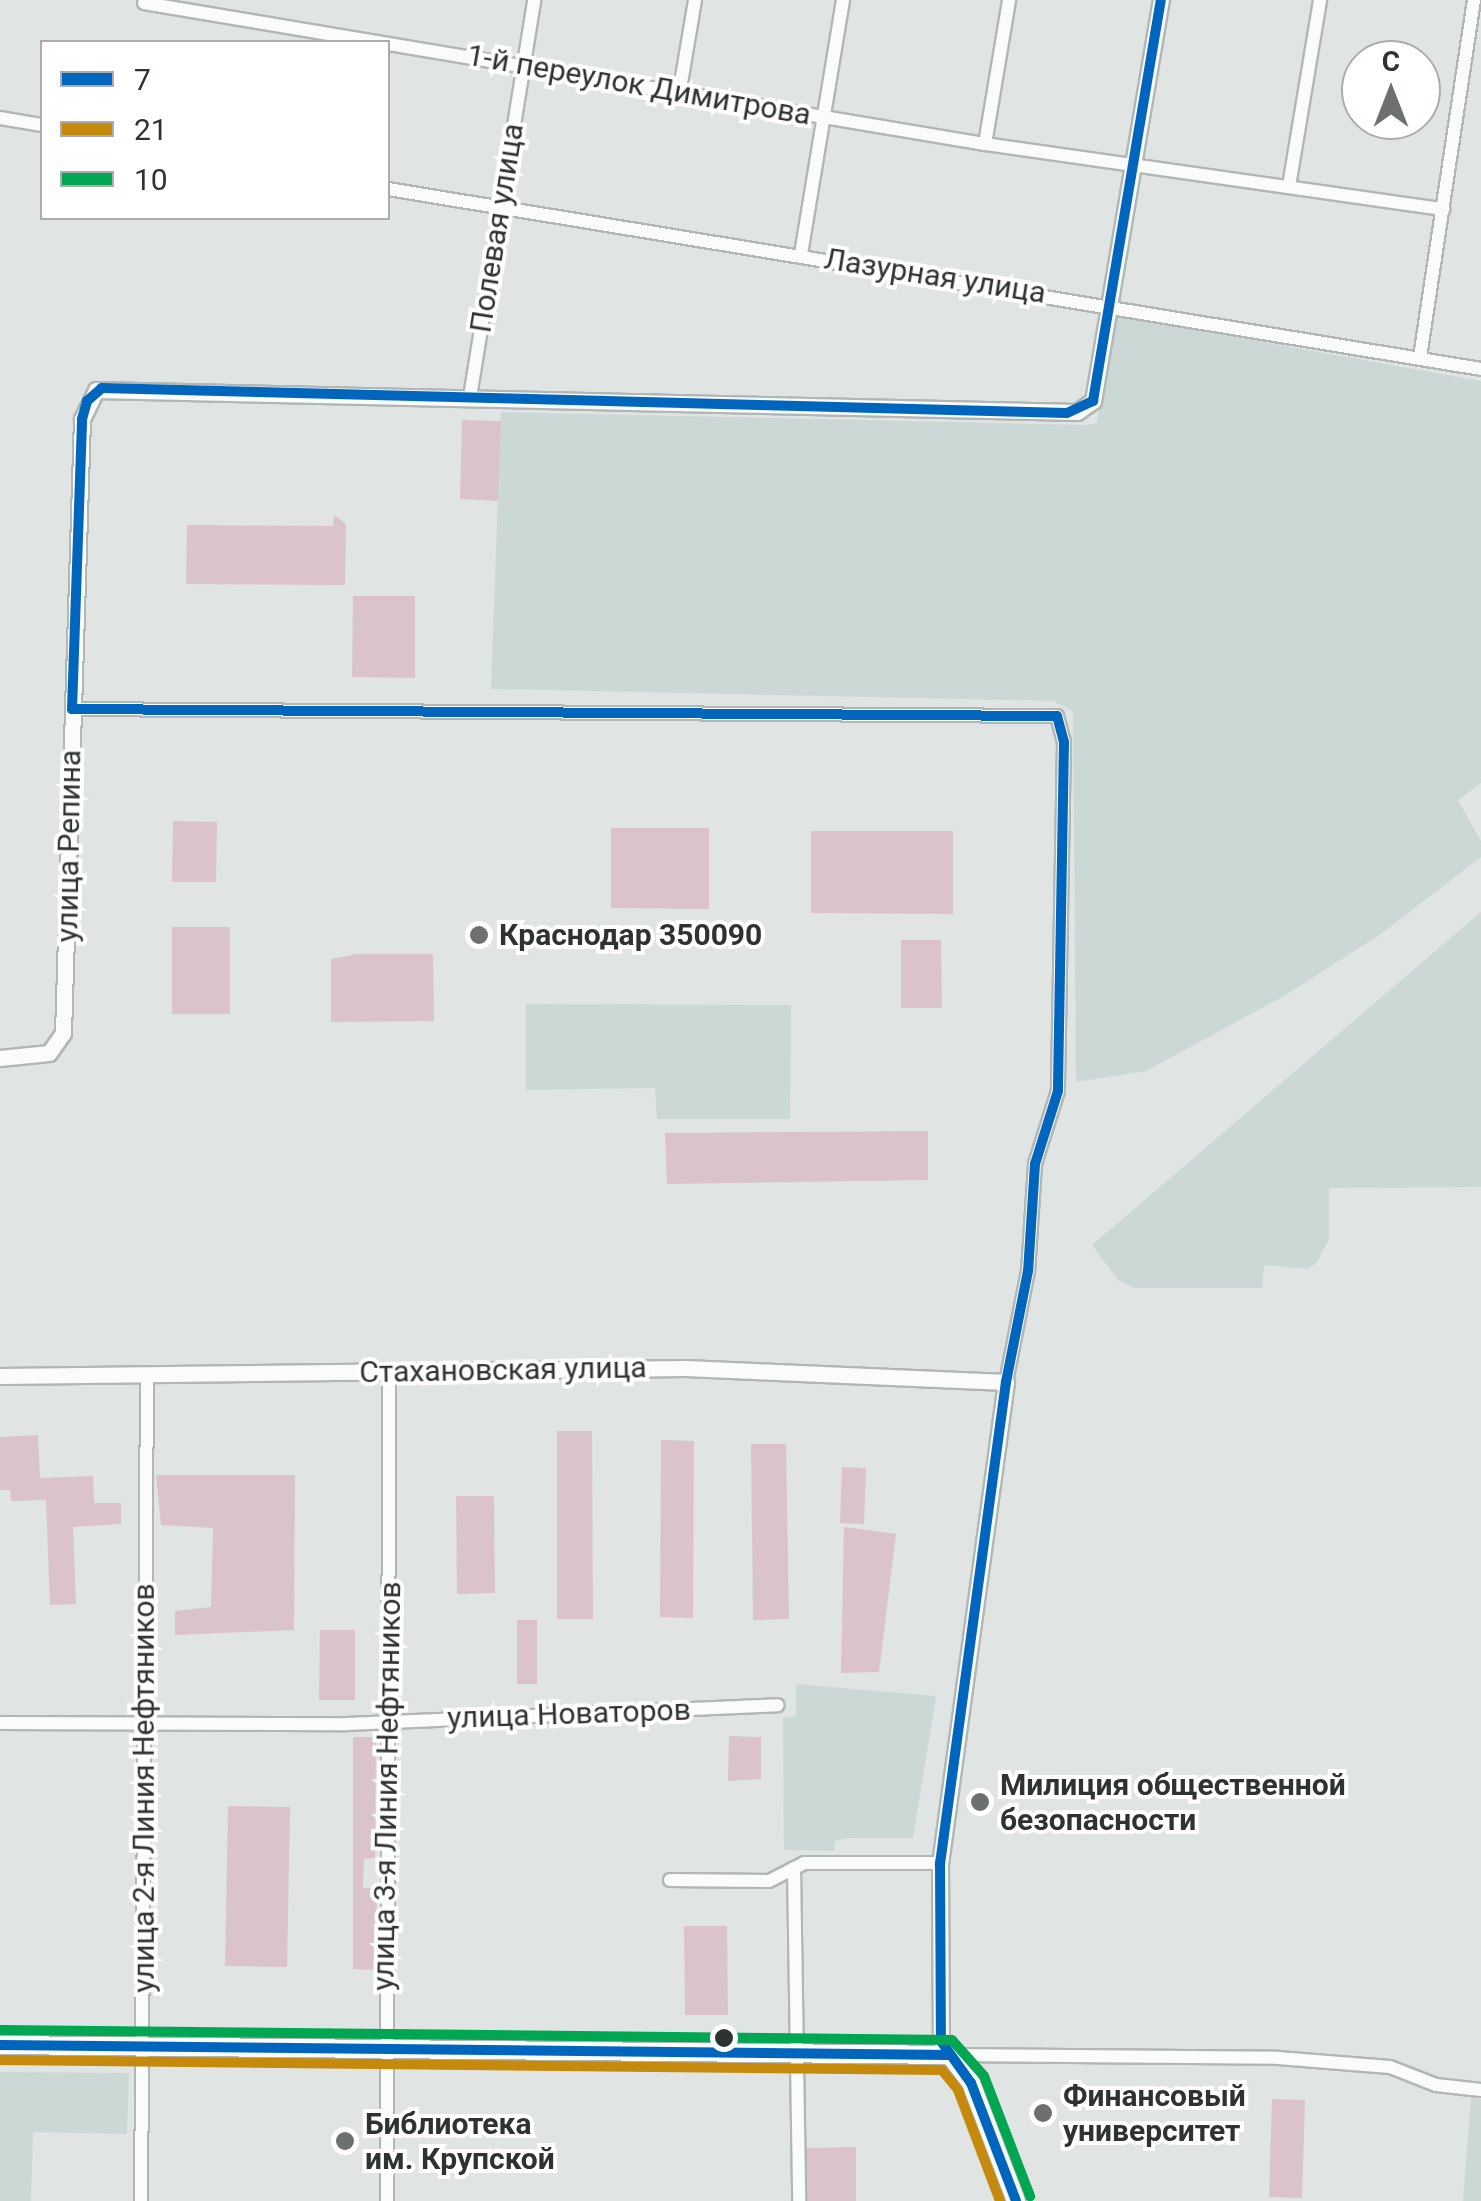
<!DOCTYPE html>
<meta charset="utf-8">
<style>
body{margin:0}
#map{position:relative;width:1481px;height:2201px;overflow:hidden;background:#e0e5e4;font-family:Roboto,sans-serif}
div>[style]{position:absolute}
.built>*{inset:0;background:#ccd8d6}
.green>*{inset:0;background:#dac3cb}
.roads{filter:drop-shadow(2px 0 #b2b7b6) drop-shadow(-2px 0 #b2b7b6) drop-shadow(0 2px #b2b7b6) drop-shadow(0 -2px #b2b7b6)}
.minor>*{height:12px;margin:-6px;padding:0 6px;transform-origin:6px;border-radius:6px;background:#fafbfb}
.tertiary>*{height:15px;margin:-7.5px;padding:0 7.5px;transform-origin:7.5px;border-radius:7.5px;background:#fafbfb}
.secondary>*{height:18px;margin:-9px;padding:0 9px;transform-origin:9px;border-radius:9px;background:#fafbfb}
.bus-1>*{height:10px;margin:-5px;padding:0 5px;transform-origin:5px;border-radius:5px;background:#0065bd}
.bus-2>*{height:10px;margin:-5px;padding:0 5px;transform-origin:5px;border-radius:5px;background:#c5890c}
.bus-3>*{height:10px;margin:-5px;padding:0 5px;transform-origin:5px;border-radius:5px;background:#00a651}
.dots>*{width:28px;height:28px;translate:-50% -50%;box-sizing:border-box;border:5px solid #fff;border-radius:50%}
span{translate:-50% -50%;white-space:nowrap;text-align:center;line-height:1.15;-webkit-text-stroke:8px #fff;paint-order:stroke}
.street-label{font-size:30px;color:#2e3332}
.poi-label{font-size:30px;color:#2e3332;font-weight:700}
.left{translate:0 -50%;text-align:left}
.legend{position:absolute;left:40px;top:40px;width:350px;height:180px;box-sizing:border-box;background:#fff;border:2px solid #abadad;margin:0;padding:12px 18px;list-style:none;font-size:30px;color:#2e3332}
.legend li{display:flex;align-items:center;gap:20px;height:50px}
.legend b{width:50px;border:2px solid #abadad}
.north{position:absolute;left:1341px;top:40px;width:100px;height:100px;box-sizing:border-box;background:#fff;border:2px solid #abadad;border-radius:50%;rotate:0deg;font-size:28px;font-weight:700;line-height:40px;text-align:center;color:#2e3332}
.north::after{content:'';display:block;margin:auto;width:35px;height:45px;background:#6c7170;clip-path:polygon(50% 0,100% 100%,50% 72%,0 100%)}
</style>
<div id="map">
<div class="built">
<div style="clip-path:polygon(1112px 315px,1481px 381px,1481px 783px,1458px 800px,1481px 841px,1481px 857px,1382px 933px,1286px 995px,1146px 1071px,1076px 1082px,1073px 711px,1053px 701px,491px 689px,501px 412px,1087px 425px,1097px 423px)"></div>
<div style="clip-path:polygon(1481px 912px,1481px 1187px,1329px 1188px,1329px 1239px,1317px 1262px,1308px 1269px,1264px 1265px,1262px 1288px,1134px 1288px,1118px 1280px,1092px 1245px)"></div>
<div style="clip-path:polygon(526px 1004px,791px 1005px,790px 1119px,657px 1119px,655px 1088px,526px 1090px)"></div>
<div style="clip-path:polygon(796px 1684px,936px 1696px,913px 1838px,849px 1838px,835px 1841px,834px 1851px,784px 1850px,783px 1718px,796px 1716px)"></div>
<div style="clip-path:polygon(0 2072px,129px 2073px,127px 2134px,33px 2132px,31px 2201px,0 2201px)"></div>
<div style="clip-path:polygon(1471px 2098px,1481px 2099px,1481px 2201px,1463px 2201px)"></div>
</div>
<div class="green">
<div style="clip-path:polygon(462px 420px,501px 421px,498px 501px,460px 499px)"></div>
<div style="clip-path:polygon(334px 515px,346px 524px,345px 585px,186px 584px,187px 525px,333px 526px)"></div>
<div style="clip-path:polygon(353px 596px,415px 596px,415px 678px,352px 677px)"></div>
<div style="clip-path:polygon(173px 821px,217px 822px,216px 882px,172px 882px)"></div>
<div style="clip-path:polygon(611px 828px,709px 828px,709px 909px,611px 908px)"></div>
<div style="clip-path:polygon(811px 831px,953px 831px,953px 914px,811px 913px)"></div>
<div style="clip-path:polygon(172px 927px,230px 927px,230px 1014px,172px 1014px)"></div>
<div style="clip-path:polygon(901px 940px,941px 940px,942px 1008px,901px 1008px)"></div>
<div style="clip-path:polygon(357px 954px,433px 954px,434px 1021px,331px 1022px,331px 959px)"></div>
<div style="clip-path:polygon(928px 1131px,928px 1180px,667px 1184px,665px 1133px)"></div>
<div style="clip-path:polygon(557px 1431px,592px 1431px,593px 1619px,557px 1619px)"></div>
<div style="clip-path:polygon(38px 1435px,40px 1478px,93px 1476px,94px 1503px,121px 1503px,121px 1524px,73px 1527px,76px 1604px,50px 1605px,46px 1500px,11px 1501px,10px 1490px,0 1490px,0 1437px)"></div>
<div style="clip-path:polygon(661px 1440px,694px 1441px,693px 1618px,660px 1617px)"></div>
<div style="clip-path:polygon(751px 1444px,786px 1444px,789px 1619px,753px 1620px)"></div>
<div style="clip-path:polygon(842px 1467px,866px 1468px,864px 1524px,840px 1523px)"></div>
<div style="clip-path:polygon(156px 1475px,295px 1475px,294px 1630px,175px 1635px,175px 1611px,211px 1607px,213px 1528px,161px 1525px)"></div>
<div style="clip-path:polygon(456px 1496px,494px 1496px,495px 1593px,457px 1594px)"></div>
<div style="clip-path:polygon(844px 1527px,896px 1534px,879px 1672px,841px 1673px)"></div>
<div style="clip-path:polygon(517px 1620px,537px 1620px,537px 1684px,517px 1684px)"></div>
<div style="clip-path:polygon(320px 1630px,355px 1630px,355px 1700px,319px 1700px)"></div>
<div style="clip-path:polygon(729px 1736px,761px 1737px,761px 1779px,728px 1781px)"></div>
<div style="clip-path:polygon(353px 1737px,376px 1737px,375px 1858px,364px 1859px,363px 1888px,377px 1888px,376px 1970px,353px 1969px)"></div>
<div style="clip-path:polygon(228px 1806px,290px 1807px,287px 1967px,225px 1966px)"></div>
<div style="clip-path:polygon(684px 1926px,727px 1926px,728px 2015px,685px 2015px)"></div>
<div style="clip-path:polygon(1272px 2099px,1305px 2100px,1302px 2198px,1269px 2197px)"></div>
<div style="clip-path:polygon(856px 2147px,856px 2201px,807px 2201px,806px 2148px)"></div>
</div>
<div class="roads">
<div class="minor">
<div style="left:144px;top:3px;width:853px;rotate:9.52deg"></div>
<div style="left:985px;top:144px;width:463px;rotate:8.1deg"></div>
<div style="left:680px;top:89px;width:90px;rotate:-80.4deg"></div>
<div style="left:0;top:118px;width:43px;rotate:9.5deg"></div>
<div style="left:985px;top:144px;width:146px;rotate:-80.5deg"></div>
<div style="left:1289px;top:186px;width:189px;rotate:-80.5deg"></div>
<div style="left:388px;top:189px;width:1108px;rotate:9.35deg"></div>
<div style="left:801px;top:254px;width:257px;rotate:-80.6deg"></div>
<div style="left:1420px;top:357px;width:361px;rotate:-81.4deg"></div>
<div style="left:470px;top:397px;width:402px;rotate:-80.8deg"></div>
<div style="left:72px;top:709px;width:985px;rotate:0.41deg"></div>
<div style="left:1057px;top:716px;width:27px;rotate:75deg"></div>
<div style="left:1064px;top:742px;width:349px;rotate:91deg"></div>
<div style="left:1058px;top:1091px;width:77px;rotate:107.5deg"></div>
<div style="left:1035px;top:1164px;width:107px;rotate:93.7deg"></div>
<div style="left:1028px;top:1271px;width:113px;rotate:101.2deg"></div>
<div style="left:0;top:1723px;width:347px;rotate:0.2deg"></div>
<div style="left:347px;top:1724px;width:431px;rotate:-2.5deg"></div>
<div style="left:794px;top:1868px;width:333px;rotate:89.1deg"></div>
<div style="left:670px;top:1880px;width:99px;rotate:0.6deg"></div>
<div style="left:769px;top:1881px;width:39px;rotate:-27deg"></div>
<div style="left:804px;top:1863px;width:136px"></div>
<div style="left:950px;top:2055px;width:328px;rotate:0.5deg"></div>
<div style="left:1278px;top:2058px;width:112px;rotate:4.6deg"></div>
<div style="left:1390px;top:2067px;width:49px;rotate:21.4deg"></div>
<div style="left:1436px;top:2085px;width:45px;rotate:6.3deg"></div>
<div style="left:141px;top:2201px;width:827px;rotate:-89.58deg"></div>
<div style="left:387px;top:2201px;width:829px;rotate:-89.86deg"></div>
</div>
<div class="tertiary">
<div style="left:0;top:1058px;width:49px;rotate:-5.8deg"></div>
<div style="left:49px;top:1053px;width:24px;rotate:-55deg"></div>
<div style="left:63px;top:1033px;width:614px;rotate:-88.23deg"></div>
<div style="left:82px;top:419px;width:32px;rotate:-64deg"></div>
<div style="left:96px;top:390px;width:981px;rotate:1.28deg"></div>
<div style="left:1077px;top:412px;width:19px;rotate:-35deg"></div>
<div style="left:1093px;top:401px;width:407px;rotate:-80.4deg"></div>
<div style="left:0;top:1376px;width:685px;rotate:-0.67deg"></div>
<div style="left:685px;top:1368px;width:321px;rotate:2.5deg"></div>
<div style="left:1006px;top:1382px;width:486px;rotate:97.8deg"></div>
<div style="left:940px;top:1863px;width:178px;rotate:89.7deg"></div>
<div style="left:941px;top:2041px;width:17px;rotate:57deg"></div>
</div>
<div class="secondary">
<div style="left:0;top:2045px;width:950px;rotate:0.6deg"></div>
<div style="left:950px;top:2055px;width:35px;rotate:53deg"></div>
<div style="left:971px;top:2083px;width:126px;rotate:69.1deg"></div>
</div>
</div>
<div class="bus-1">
<div style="left:1093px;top:401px;width:407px;rotate:-80.4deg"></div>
<div style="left:72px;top:709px;width:985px;rotate:0.41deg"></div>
<div style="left:1057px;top:716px;width:27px;rotate:75deg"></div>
<div style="left:1064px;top:742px;width:349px;rotate:91deg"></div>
<div style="left:1058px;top:1091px;width:77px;rotate:107.5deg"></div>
<div style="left:1035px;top:1164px;width:107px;rotate:93.7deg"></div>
<div style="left:1028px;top:1271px;width:113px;rotate:101.2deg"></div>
<div style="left:1006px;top:1382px;width:486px;rotate:97.8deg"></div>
<div style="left:940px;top:1863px;width:178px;rotate:89.7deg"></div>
<div style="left:941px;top:2041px;width:52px;rotate:54.5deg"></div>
<div style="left:971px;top:2083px;width:126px;rotate:69.1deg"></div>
<div style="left:72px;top:709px;width:290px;rotate:-88deg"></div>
<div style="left:82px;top:419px;width:19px;rotate:-74deg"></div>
<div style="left:87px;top:401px;width:20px;rotate:-41deg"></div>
<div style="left:102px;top:388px;width:965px;rotate:1.48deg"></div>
<div style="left:1067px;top:413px;width:29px;rotate:-25deg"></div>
<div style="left:0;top:2045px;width:950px;rotate:0.6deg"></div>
</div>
<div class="bus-2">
<div style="left:0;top:2060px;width:942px;rotate:0.61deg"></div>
<div style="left:942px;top:2070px;width:26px;rotate:51deg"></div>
<div style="left:958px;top:2090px;width:119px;rotate:69.3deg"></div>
</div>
<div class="bus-3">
<div style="left:0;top:2030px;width:952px;rotate:0.6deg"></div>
<div style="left:952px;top:2040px;width:48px;rotate:48.4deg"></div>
<div style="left:984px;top:2076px;width:129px;rotate:69deg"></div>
</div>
<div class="dots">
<div style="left:479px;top:935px;background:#6c7170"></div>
<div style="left:980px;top:1802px;background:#6c7170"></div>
<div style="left:724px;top:2038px;background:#2e3332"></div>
<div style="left:1043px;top:2113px;background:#6c7170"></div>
<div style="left:345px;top:2141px;background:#6c7170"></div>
</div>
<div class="street-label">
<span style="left:639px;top:85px;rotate:10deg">1-й переулок Димитрова</span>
<span style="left:497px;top:228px;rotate:-81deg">Полевая улица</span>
<span style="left:935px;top:276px;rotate:9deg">Лазурная улица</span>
<span style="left:69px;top:846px;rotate:-89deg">улица Репина</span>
<span style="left:503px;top:1370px;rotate:-1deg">Стахановская улица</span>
<span style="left:569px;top:1714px;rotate:-2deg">улица Новаторов</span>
<span style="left:387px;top:1786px;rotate:-89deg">улица 3-я Линия Нефтяников</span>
<span style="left:144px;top:1788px;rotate:-90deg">улица 2-я Линия Нефтяников</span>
</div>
<div class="poi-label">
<span class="left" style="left:499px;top:935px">Краснодар 350090</span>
<span class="left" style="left:1000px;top:1802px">Милиция общественной<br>безопасности</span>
<span class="left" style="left:1063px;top:2113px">Финансовый<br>университет</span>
<span class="left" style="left:365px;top:2141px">Библиотека<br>им. Крупской</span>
</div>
<ul class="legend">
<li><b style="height:12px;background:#0065bd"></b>7</li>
<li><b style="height:12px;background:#c5890c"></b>21</li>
<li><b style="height:12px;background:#00a651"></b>10</li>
</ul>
<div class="north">С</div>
</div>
